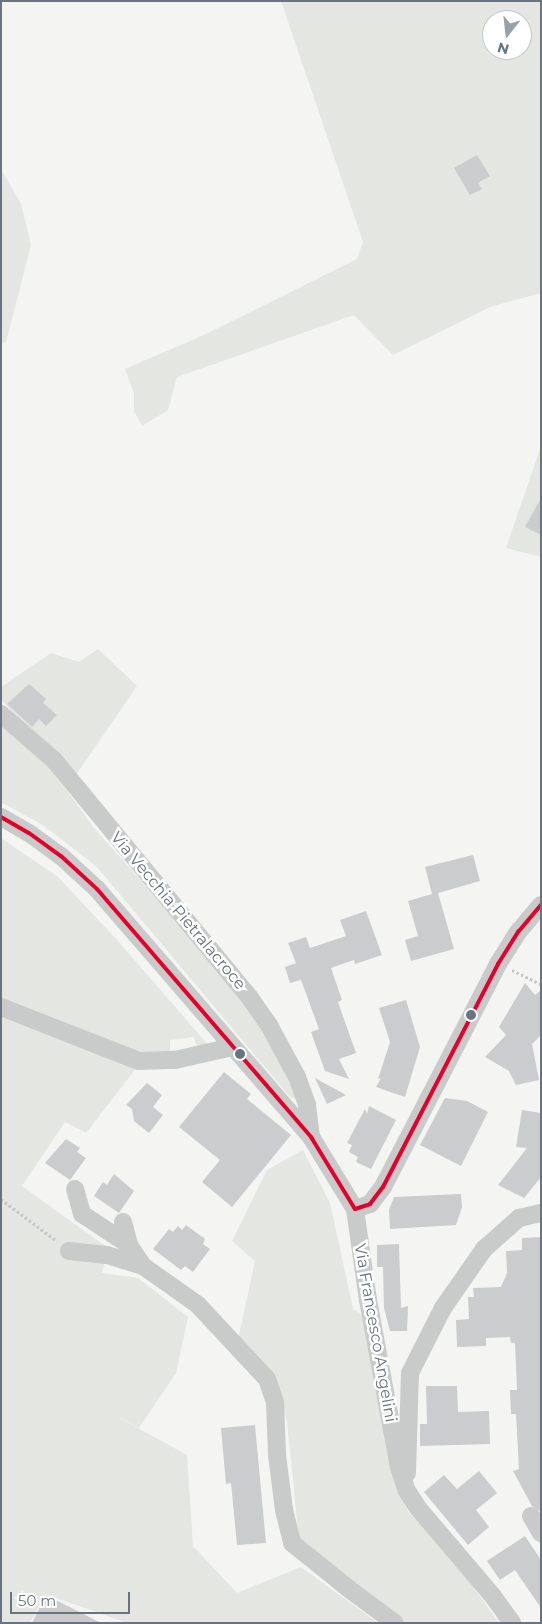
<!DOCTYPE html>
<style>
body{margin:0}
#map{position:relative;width:542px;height:1624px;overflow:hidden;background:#f4f4f3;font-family:Montserrat,sans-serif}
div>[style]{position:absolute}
.green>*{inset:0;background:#e4e6e2}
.building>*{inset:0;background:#cbcccd}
.path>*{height:3px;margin-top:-1.5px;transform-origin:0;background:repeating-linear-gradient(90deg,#c5c6c7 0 2.5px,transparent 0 5px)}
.minor>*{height:18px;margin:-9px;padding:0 9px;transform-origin:9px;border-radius:9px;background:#c9caca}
.bus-1>*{height:4px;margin:-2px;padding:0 2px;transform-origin:2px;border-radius:2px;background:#e4002b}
.dots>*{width:14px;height:14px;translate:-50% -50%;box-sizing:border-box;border:2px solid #fff;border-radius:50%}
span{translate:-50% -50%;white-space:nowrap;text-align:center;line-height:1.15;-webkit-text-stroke:5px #fff;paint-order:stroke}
.street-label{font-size:16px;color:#68747f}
.frame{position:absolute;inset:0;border:2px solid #68747f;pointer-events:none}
.north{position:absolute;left:482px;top:10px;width:50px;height:50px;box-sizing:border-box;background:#fff;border:1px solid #c3c7cc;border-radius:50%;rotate:196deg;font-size:14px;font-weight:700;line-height:20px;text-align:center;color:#68747f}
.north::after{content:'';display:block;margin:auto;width:18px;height:22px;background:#99a1a8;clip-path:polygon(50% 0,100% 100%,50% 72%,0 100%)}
.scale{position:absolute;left:10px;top:1592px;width:120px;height:22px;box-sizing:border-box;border:2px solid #68747f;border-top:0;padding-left:6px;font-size:15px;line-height:18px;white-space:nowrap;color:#68747f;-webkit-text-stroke:4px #fff;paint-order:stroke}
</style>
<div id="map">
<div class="green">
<div style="clip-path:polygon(evenodd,281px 1px,541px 1px,541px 293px,490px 307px,393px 355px,354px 315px,177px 377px,168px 410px,142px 426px,134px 411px,134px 393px,125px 369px,204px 335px,357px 259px,363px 242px,281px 1px,492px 20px,522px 20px,522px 50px,492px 50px,492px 20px)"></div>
<div style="clip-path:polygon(1px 169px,21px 204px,31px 245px,6px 342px,1px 343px)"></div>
<div style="clip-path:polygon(541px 446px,541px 557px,506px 548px)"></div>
<div style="clip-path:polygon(98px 649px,137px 686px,76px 775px,1px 700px,1px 687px,51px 653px,79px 662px)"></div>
<div style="clip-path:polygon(1px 724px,40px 754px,95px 829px,170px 913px,268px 1033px,296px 1099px,290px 1097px,97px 867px,43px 825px,1px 802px)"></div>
<div style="clip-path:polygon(1px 838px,58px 877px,118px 941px,209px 1046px,197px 1048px,194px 1037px,170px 1040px,170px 1055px,137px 1057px,134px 1071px,86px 1133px,65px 1122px,22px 1186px,108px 1248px,102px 1273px,138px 1278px,188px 1317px,176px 1373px,139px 1428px,98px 1406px,187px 1455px,193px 1546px,237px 1593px,301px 1567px,378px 1623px,127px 1623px,45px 1594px,30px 1623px,1px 1623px)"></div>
<div style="clip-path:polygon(303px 1150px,330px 1203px,353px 1309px,365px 1317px,395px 1475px,408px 1512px,446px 1549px,499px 1623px,405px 1623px,355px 1587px,299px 1539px,287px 1422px,278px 1384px,238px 1340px,255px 1261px,232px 1241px,267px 1170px)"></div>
</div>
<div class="building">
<div style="clip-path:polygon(477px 155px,490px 176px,478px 183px,482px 189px,470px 195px,454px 168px)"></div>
<div style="clip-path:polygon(541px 498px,541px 535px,525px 527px)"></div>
<div style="clip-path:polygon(29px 684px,46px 699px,43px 703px,57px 715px,46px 726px,39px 719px,32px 727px,7px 704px)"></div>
<div style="clip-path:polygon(473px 855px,480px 881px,438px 893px,454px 949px,411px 961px,405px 940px,418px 936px,408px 901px,432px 894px,425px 867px)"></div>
<div style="clip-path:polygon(366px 911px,382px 955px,355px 964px,354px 960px,331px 968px,342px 1000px,338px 1002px,356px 1053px,339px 1059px,349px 1079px,325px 1071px,311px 1032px,319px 1029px,301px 980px,290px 983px,285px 967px,296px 963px,288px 943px,306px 937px,310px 948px,346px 936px,340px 920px)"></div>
<div style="clip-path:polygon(525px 983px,535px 995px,541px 990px,541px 1035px,532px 1044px,539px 1080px,516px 1085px,509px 1071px,485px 1057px,506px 1035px,499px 1027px)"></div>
<div style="clip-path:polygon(406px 1000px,420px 1047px,405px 1097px,376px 1087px,381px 1078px,378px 1079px,390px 1042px,379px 1008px)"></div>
<div style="clip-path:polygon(224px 1072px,251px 1094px,247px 1099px,291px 1135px,232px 1207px,202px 1182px,220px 1160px,179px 1127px)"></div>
<div style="clip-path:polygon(315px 1078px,346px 1095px,327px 1104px)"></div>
<div style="clip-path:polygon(147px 1083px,162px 1095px,153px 1107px,163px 1115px,149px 1133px,134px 1121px,132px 1109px,126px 1105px)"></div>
<div style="clip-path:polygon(445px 1098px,467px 1101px,488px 1112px,461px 1166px,420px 1145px)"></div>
<div style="clip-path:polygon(369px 1106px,396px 1120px,371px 1169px,356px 1162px,358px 1157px,349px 1152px,352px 1145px,347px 1143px,365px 1109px,367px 1114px)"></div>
<div style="clip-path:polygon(522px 1110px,541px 1113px,541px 1177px,524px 1198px,498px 1185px,527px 1148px,516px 1147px)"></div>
<div style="clip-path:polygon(66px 1139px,80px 1148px,77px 1152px,86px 1158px,70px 1180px,45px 1163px)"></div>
<div style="clip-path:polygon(114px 1174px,134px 1191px,119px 1213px,94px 1196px,103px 1182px,107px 1185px)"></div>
<div style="clip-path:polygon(461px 1194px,462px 1207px,456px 1225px,390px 1229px,389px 1210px,394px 1197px)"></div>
<div style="clip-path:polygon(186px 1225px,205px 1239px,203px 1244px,210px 1249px,193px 1272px,185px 1266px,181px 1270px,153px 1249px,169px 1229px,173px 1232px,178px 1226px,182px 1230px)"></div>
<div style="clip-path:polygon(541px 1237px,541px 1512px,532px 1506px,513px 1471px,519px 1469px,516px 1414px,511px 1414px,510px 1390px,517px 1390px,515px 1343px,511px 1343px,510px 1337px,486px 1338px,486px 1346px,457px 1347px,456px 1320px,469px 1319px,468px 1297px,474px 1297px,473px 1288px,501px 1287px,507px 1273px,506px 1251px,522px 1250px,522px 1238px)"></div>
<div style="clip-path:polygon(399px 1244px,401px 1308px,408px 1306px,407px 1331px,390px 1331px,384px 1308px,383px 1267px,377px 1267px,377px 1245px)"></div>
<div style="clip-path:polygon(426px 1386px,457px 1386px,458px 1412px,489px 1411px,490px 1444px,420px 1446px,420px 1424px,427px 1424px)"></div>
<div style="clip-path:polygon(255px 1425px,266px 1543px,237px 1545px,231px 1483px,226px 1484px,221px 1428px)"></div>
<div style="clip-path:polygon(479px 1471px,497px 1493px,476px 1510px,489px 1527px,468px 1545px,424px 1492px,444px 1475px,457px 1489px)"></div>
<div style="clip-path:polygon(525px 1536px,541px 1560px,541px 1608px,515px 1570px,500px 1580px,487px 1561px)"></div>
<div style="clip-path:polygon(46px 1595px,101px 1623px,32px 1623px)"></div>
</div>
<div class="path">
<div style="left:512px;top:970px;width:32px;rotate:26deg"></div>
<div style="left:1px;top:1199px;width:70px;rotate:36.9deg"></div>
</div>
<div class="minor">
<div style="left:1px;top:714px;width:70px;rotate:41deg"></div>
<div style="left:54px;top:760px;width:308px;rotate:50.5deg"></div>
<div style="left:250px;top:998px;width:33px;rotate:55deg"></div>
<div style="left:269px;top:1025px;width:59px;rotate:61.7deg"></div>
<div style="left:297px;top:1077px;width:30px;rotate:70deg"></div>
<div style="left:307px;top:1105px;width:32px;rotate:83deg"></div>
<div style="left:1px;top:817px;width:32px;rotate:30deg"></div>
<div style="left:29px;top:833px;width:39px;rotate:36deg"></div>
<div style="left:61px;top:856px;width:49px;rotate:42.5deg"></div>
<div style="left:97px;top:889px;width:328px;rotate:49.2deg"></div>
<div style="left:311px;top:1137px;width:84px;rotate:58.6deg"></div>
<div style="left:355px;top:1209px;width:92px;rotate:81.9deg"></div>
<div style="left:368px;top:1300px;width:170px;rotate:79.5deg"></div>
<div style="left:399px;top:1467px;width:25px;rotate:72deg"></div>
<div style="left:407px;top:1491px;width:20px;rotate:57deg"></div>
<div style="left:418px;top:1508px;width:114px;rotate:49.6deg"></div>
<div style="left:492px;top:1595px;width:34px;rotate:54deg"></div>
<div style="left:1px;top:1007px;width:148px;rotate:21.4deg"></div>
<div style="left:139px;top:1061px;width:36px;rotate:-2deg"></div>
<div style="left:175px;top:1060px;width:58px;rotate:-12.8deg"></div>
<div style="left:75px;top:1189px;width:26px;rotate:74deg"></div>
<div style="left:82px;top:1214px;width:56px;rotate:33.4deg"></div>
<div style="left:129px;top:1245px;width:25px;rotate:56deg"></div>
<div style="left:143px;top:1266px;width:67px;rotate:35.3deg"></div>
<div style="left:198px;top:1305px;width:101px;rotate:47deg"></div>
<div style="left:267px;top:1379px;width:24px;rotate:71deg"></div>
<div style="left:275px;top:1402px;width:53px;rotate:87.8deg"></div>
<div style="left:277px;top:1455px;width:55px;rotate:82.7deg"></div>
<div style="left:284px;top:1510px;width:34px;rotate:76deg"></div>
<div style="left:292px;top:1543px;width:73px;rotate:38.9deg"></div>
<div style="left:349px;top:1589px;width:57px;rotate:36.5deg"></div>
<div style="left:355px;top:1209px;width:16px;rotate:-18deg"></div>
<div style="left:370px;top:1204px;width:21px;rotate:-53deg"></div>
<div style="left:383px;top:1187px;width:251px;rotate:-62.7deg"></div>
<div style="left:498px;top:964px;width:39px;rotate:-58deg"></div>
<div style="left:519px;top:931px;width:34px;rotate:-50deg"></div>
<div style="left:123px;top:1222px;width:24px;rotate:75deg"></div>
<div style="left:69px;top:1251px;width:38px;rotate:6deg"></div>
<div style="left:107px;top:1255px;width:38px;rotate:17deg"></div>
<div style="left:407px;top:1473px;width:100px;rotate:-88.3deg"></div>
<div style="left:410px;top:1373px;width:73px;rotate:-63.1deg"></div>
<div style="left:443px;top:1308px;width:72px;rotate:-55.2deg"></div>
<div style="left:484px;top:1249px;width:47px;rotate:-41.5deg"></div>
<div style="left:519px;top:1218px;width:23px;rotate:-13deg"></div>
<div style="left:531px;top:1516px;width:20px;rotate:60deg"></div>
</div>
<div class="bus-1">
<div style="left:1px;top:817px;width:32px;rotate:30deg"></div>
<div style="left:29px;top:833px;width:39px;rotate:36deg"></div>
<div style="left:61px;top:856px;width:49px;rotate:42.5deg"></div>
<div style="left:97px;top:889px;width:328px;rotate:49.2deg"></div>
<div style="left:311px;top:1137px;width:84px;rotate:58.6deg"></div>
<div style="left:355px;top:1209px;width:16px;rotate:-18deg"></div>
<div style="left:370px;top:1204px;width:21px;rotate:-53deg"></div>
<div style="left:383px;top:1187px;width:251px;rotate:-62.7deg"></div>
<div style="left:498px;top:964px;width:39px;rotate:-58deg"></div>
<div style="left:519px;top:931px;width:34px;rotate:-50deg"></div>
</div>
<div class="dots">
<div style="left:471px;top:1015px;background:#68747f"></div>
<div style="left:240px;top:1054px;background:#68747f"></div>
</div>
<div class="street-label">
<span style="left:178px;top:911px;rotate:50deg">Via Vecchia Pietralacroce</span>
<span style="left:375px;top:1333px;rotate:80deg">Via Francesco Angelini</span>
</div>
<div class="frame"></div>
<div class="north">N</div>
<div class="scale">50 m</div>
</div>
